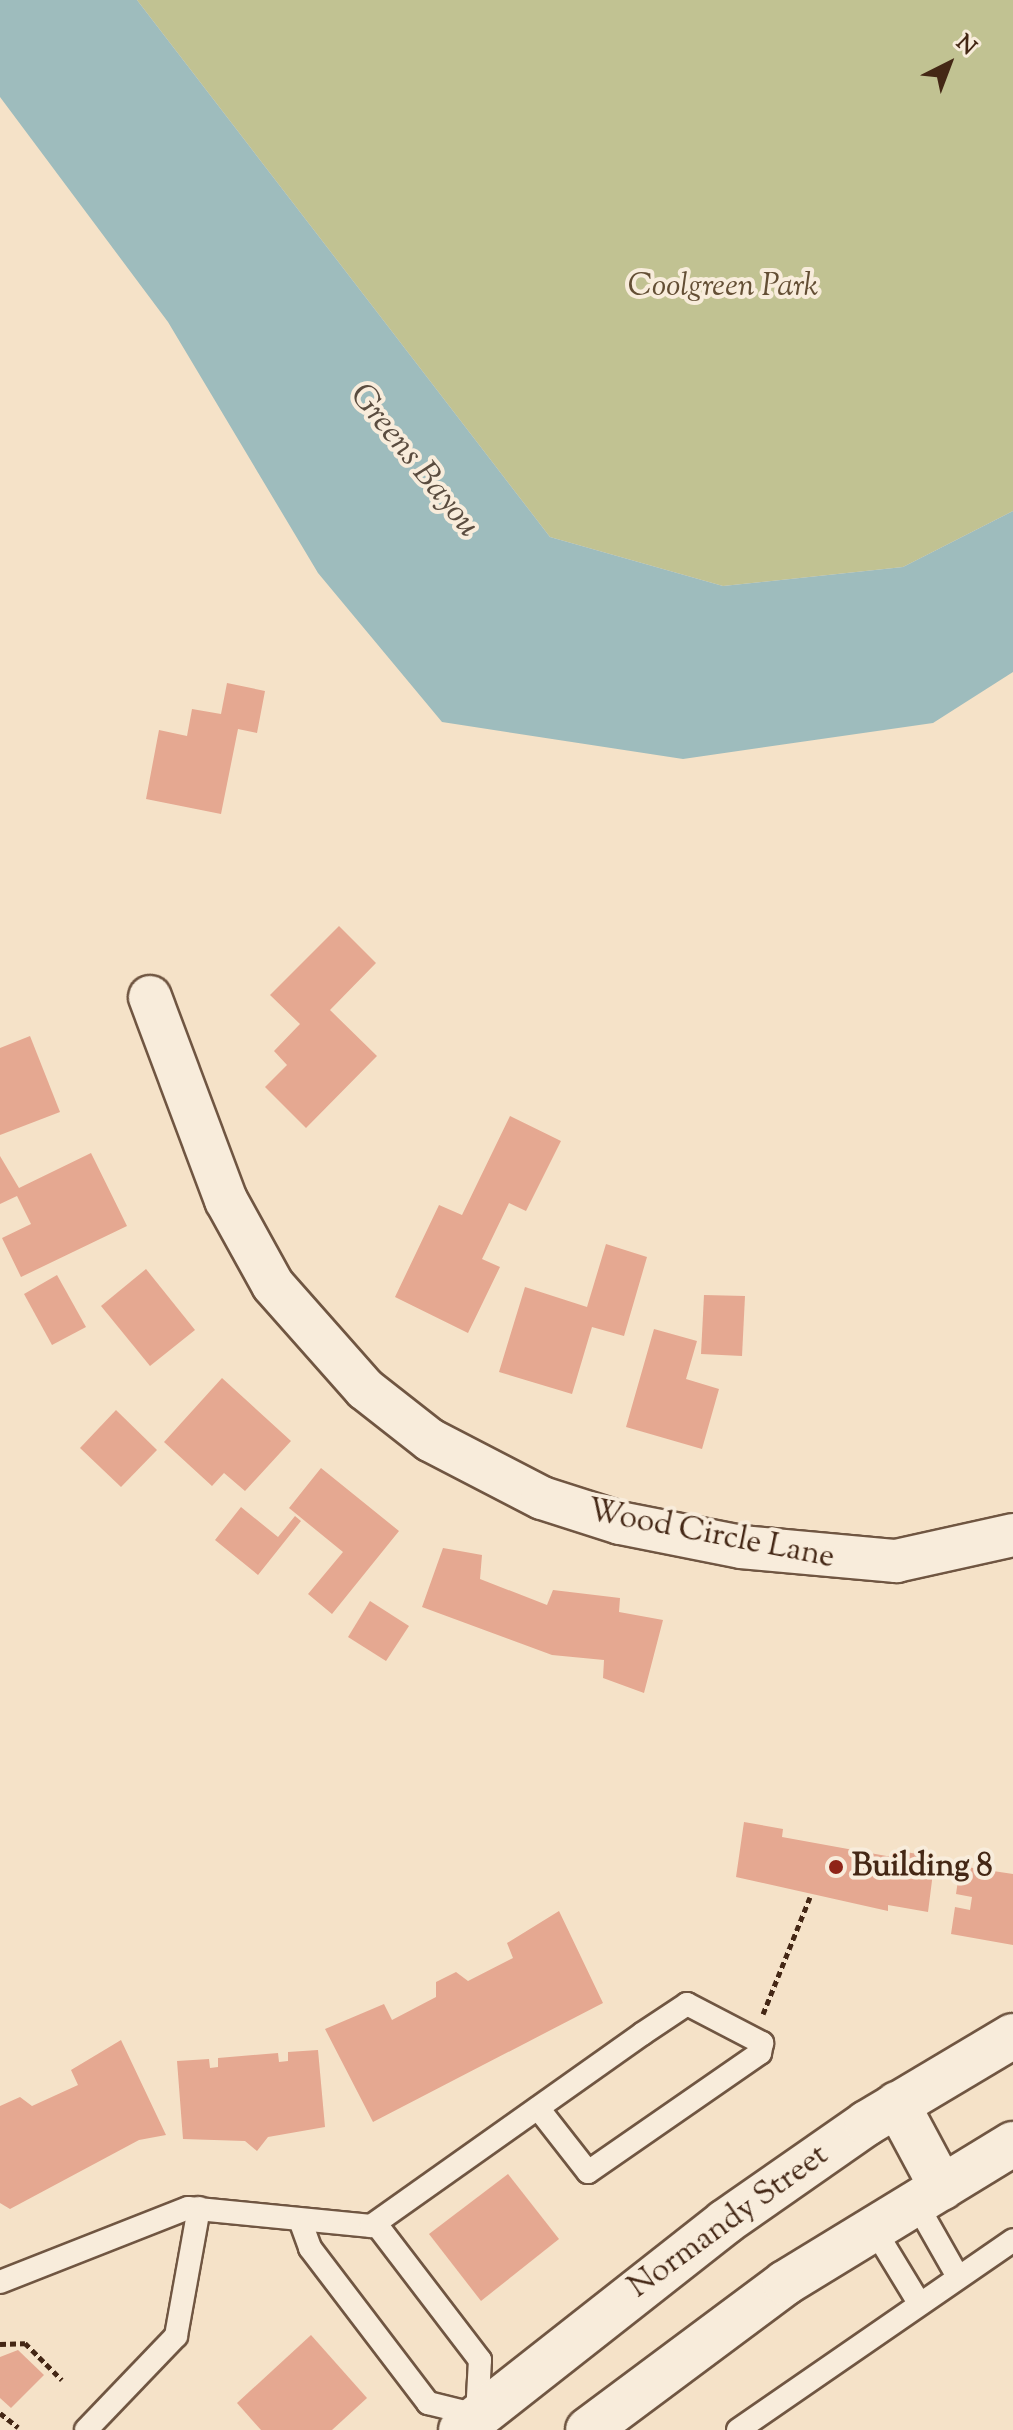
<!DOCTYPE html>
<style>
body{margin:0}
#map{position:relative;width:1013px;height:2430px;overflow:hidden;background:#f5e2c8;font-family:"Sorts Mill Goudy",serif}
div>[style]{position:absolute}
.green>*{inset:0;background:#c1c292}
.water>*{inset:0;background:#9ebcbd}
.building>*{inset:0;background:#e5a891}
.path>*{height:5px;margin-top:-2.5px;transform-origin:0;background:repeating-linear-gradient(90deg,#442715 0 6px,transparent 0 10px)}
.roads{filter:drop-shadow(2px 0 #705642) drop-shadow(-2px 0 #705642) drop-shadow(0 2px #705642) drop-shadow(0 -2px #705642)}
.service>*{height:22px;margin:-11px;padding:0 11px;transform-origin:11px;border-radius:11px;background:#f8ecdb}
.minor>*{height:42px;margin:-21px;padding:0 21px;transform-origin:21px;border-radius:21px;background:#f8ecdb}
.secondary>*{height:44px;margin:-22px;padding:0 22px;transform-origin:22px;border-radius:22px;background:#f8ecdb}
.dots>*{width:22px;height:22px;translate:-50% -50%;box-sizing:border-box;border:4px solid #f8ecdb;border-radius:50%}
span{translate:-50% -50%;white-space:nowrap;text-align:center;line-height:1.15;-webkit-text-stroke:8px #f8ecdb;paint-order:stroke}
.park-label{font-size:32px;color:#634e34;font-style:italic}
.street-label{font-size:32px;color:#442715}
.poi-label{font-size:32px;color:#442715;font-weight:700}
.left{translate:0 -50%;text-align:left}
.water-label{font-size:34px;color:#5a4c3f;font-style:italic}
.north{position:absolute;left:909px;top:24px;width:80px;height:80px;-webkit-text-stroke:6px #f8ecdb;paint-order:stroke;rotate:42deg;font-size:22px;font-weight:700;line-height:32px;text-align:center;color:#442715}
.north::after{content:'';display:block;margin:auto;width:28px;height:36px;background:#442715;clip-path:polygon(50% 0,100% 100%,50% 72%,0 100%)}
</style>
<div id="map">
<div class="green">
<div style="clip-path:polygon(137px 0,1013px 0,1013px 511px,903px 567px,723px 586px,550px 537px)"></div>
</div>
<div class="water">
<div style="clip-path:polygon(0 0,137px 0,550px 537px,723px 586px,903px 567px,1013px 511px,1013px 672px,933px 723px,683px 759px,442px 722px,318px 573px,168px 322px,0 97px)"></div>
</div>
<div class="building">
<div style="clip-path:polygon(227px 683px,265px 691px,257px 733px,238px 729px,221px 814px,146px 799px,159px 730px,187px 736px,192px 709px,221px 714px)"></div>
<div style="clip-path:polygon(339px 926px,376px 963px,330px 1010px,377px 1056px,306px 1128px,265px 1087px,287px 1065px,274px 1051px,300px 1024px,270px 995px)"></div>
<div style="clip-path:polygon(30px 1036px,60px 1112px,0 1135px,0 1048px)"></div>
<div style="clip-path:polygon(510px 1116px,561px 1141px,526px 1211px,509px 1203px,482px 1259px,500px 1267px,468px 1333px,395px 1297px,439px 1205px,462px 1215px)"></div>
<div style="clip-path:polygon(91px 1153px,127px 1226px,21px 1277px,2px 1238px,31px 1224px,17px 1196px,0 1204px,0 1156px,19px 1188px)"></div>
<div style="clip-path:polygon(606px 1244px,647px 1257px,624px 1336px,592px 1327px,572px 1394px,499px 1372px,525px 1287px,587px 1307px)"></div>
<div style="clip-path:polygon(146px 1269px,195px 1330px,150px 1366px,101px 1306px)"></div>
<div style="clip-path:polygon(57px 1275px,86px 1327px,52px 1345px,24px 1294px)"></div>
<div style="clip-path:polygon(704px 1295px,745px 1296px,742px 1356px,701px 1354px)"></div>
<div style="clip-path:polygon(654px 1329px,697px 1341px,686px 1379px,719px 1389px,702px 1449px,626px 1427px)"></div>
<div style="clip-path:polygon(222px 1378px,291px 1441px,245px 1491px,224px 1473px,212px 1486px,164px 1442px)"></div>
<div style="clip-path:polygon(116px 1410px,157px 1450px,121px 1487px,80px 1448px)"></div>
<div style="clip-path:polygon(321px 1468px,399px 1531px,332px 1614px,308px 1594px,343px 1552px,289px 1508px)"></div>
<div style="clip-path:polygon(241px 1507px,278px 1537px,295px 1516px,301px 1521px,258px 1575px,215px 1540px)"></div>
<div style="clip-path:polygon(443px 1548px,482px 1555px,480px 1579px,547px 1605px,553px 1590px,620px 1598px,619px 1612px,663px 1620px,644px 1693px,603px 1678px,604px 1660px,552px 1655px,422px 1607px)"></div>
<div style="clip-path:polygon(370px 1601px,409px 1626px,386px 1661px,348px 1637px)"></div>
<div style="clip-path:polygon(744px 1822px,783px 1829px,782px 1837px,892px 1857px,894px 1850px,935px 1857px,928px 1912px,888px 1905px,888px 1911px,736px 1877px)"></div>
<div style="clip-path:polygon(960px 1866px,1013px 1874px,1013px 1945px,951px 1934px,955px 1907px,970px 1910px,972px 1897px,956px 1894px)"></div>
<div style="clip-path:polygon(559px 1911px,603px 2003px,373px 2122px,325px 2029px,384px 2004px,392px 2020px,436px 1997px,436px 1982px,456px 1972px,468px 1981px,513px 1958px,507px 1943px)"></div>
<div style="clip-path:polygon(121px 2040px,166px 2135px,139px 2140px,10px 2209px,0 2203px,0 2106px,20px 2097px,32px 2106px,78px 2085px,71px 2070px)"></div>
<div style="clip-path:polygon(318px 2050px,325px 2127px,268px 2137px,257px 2151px,245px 2141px,183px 2139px,177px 2061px,209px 2059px,210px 2068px,218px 2067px,218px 2058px,278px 2053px,279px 2062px,288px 2061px,288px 2052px)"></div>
<div style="clip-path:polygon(508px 2174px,559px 2239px,481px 2301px,429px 2234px)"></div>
<div style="clip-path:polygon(311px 2335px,367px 2398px,332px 2430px,261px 2430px,237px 2403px)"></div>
<div style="clip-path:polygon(18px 2350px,44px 2375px,11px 2408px,0 2398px,0 2357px)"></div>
</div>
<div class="path">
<div style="left:763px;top:2014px;width:126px;rotate:-68.1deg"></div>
<div style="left:0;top:2344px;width:25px;rotate:-2deg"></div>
<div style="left:25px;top:2343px;width:52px;rotate:45deg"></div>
<div style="left:0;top:2413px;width:23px;rotate:38deg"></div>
</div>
<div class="roads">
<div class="service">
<div style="left:916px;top:2203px;width:85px;rotate:60.4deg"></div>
<div style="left:300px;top:2220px;width:30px;rotate:70deg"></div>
<div style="left:310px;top:2248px;width:195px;rotate:52.7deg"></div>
<div style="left:428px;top:2403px;width:50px;rotate:13.8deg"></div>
<div style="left:477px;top:2415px;width:55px;rotate:-86.9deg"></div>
<div style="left:480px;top:2360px;width:171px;rotate:-127.4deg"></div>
<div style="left:874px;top:2229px;width:87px;rotate:58.7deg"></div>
<div style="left:0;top:2282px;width:202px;rotate:-21.5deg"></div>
<div style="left:188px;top:2208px;width:184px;rotate:5.6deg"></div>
<div style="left:371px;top:2226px;width:332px;rotate:-35.3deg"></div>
<div style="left:642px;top:2034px;width:54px;rotate:-33.7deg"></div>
<div style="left:687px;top:2004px;width:85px;rotate:27.5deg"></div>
<div style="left:762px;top:2043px;width:10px;rotate:101deg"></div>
<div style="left:760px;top:2053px;width:209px;rotate:145.3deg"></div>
<div style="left:588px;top:2172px;width:81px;rotate:-128deg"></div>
<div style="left:86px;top:2430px;width:130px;rotate:-46.2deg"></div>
<div style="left:176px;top:2336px;width:130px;rotate:-79.8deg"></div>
<div style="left:738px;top:2430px;width:334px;rotate:-34.6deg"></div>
</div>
<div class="minor">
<div style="left:150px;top:997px;width:217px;rotate:69.5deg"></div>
<div style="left:226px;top:1200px;width:97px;rotate:61.1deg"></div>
<div style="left:273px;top:1285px;width:139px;rotate:48.5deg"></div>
<div style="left:365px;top:1389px;width:83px;rotate:38.1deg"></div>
<div style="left:430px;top:1440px;width:126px;rotate:27.4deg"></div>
<div style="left:542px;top:1498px;width:82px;rotate:17.8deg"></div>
<div style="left:620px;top:1523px;width:123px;rotate:11.2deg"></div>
<div style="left:741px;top:1547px;width:156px;rotate:5.2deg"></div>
<div style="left:896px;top:1561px;width:120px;rotate:-12.5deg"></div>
</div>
<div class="secondary">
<div style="left:897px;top:2104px;width:95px;rotate:61.8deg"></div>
<div style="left:461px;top:2430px;width:336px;rotate:-38.2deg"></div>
<div style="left:725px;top:2222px;width:173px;rotate:-34.9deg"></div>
<div style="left:867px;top:2123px;width:170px;rotate:-30.8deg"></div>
<div style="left:588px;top:2430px;width:246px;rotate:-36.7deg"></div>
<div style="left:785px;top:2283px;width:267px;rotate:-31.4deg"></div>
</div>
</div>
<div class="dots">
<div style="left:836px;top:1867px;background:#8f2418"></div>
</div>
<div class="park-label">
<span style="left:723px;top:287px">Coolgreen Park</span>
</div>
<div class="street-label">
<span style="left:711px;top:1535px;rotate:11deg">Wood Circle Lane</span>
<span style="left:729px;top:2222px;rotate:-36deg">Normandy Street</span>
</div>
<div class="poi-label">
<span class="left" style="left:852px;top:1867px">Building 8</span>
</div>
<div class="water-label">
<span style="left:414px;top:461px;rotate:51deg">Greens Bayou</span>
</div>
<div class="north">N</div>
</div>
